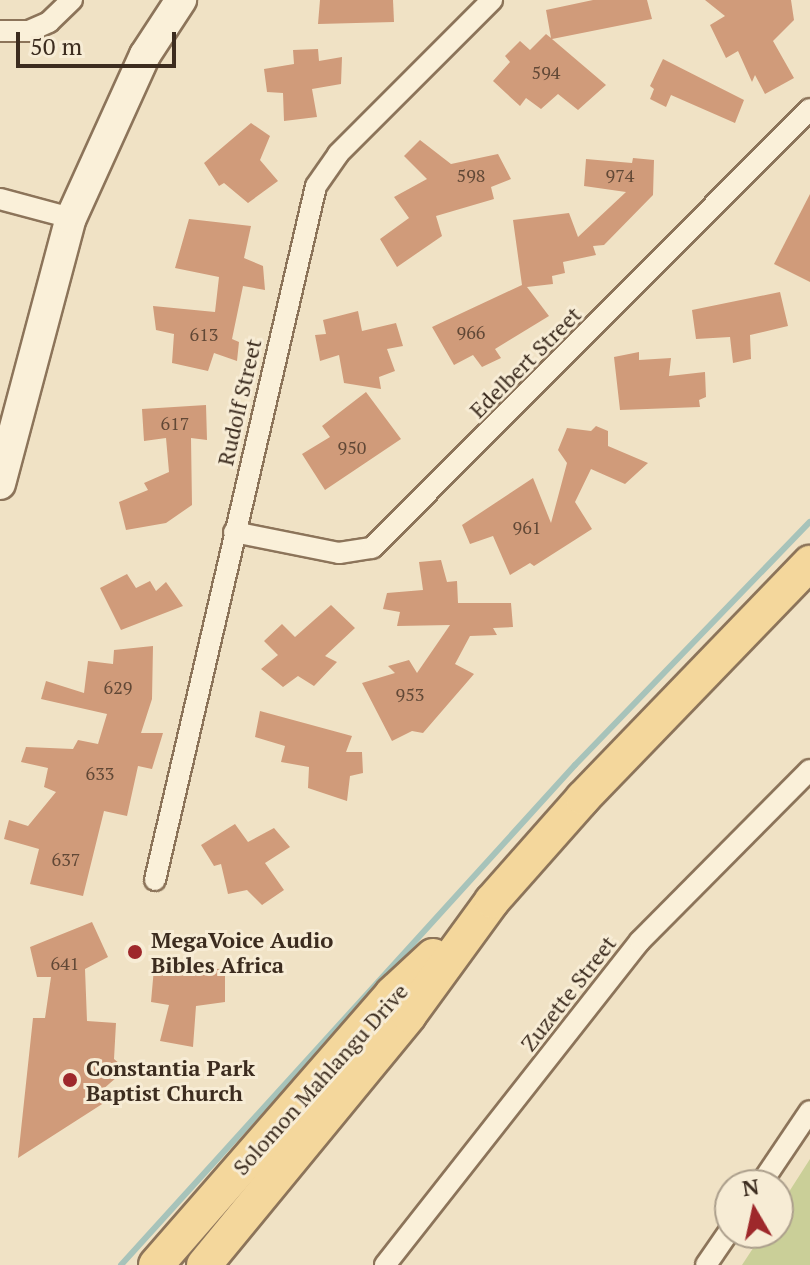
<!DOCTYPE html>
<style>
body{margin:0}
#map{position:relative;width:810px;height:1265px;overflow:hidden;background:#f0e2c5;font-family:"PT Serif",serif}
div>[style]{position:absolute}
.green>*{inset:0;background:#cacf98}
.stream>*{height:6px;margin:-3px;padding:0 3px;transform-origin:3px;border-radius:3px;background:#a7c3ba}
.building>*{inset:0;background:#d09b7a}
.roads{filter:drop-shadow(2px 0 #8c745a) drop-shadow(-2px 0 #8c745a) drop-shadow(0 2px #8c745a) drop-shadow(0 -2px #8c745a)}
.street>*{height:20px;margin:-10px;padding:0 10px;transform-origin:10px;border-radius:10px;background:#faf0d9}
.secondary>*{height:30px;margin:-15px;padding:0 15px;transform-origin:15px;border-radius:15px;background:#faf0d9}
.primary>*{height:34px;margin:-17px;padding:0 17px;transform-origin:17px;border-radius:17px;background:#f4d79c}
.dots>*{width:22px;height:22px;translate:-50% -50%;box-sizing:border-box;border:4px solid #f7ecd5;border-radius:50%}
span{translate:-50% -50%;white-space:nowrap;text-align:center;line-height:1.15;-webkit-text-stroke:6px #f7ecd5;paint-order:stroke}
.number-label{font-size:18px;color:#614836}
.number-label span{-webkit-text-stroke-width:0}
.street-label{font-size:22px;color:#3c2c1f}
.poi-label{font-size:22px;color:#3c2c1f;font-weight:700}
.left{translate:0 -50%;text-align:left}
.north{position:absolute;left:714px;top:1169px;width:80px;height:80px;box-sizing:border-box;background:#f7ecd5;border:2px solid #ac9f8c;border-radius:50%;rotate:351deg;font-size:22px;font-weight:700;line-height:32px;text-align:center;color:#3c2c1f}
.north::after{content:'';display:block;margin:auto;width:28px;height:36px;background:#9e282b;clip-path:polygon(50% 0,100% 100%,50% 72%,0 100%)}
.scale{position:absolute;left:16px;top:32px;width:160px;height:36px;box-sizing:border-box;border:4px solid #3c2c1f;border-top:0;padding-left:10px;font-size:24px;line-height:28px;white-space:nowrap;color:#3c2c1f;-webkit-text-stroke:6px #f7ecd5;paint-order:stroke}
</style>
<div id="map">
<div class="green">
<div style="clip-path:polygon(810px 1159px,810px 1265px,742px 1265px,763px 1233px,778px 1233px,778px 1209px)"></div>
</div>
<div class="stream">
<div style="left:121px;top:1265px;width:675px;rotate:-47.76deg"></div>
<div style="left:575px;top:765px;width:338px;rotate:-46deg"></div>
</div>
<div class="building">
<div style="clip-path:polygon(320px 0,393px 0,394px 22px,318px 24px)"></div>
<div style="clip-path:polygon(593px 0,647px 0,652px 19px,552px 39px,606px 85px,578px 110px,558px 94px,541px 109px,526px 98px,520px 106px,493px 81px,510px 62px,505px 56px,520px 41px,530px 50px,546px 34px,551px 38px,546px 10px)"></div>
<div style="clip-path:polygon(705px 0,791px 0,794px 20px,773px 41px,794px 78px,765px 94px,755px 75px,752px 82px,738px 51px,726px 58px,710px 25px,725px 16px)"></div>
<div style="clip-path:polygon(318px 49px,319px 61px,342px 57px,341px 84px,312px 89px,317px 117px,284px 121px,283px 93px,267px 92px,264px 69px,294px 64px,293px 50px)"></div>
<div style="clip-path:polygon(663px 59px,744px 100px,735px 123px,671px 95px,666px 107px,650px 99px,654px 89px,650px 86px)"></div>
<div style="clip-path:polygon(251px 123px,270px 136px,260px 160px,278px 181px,248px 203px,224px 183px,219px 186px,204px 163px)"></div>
<div style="clip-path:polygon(420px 140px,451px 164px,498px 154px,511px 179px,491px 187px,494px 199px,436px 216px,442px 236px,397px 267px,380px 239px,409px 218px,394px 197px,427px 179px,404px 156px)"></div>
<div style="clip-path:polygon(633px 158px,654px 160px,653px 195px,604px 245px,593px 246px,596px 255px,563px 262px,565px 273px,552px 276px,553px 284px,527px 287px,549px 316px,495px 349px,501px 358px,482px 367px,473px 355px,454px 365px,432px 327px,522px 285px,513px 220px,569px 213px,578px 237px,626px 192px,584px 186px,586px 159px,632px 163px)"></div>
<div style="clip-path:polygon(810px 194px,810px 282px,774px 264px)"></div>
<div style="clip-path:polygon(189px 219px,251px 226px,244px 258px,263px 266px,265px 290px,243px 286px,232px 339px,239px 342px,237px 361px,214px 353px,208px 371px,172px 363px,174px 334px,156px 330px,153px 306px,215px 312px,219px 277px,175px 268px)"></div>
<div style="clip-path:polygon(780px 292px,788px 326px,750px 335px,751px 359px,733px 363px,730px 337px,696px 339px,692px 310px)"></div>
<div style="clip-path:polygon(358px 311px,362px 331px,396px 323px,403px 346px,387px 349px,395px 371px,379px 377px,381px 389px,344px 383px,339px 355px,320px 361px,315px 335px,326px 334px,323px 320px)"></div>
<div style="clip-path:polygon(639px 352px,639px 360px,671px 358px,669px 376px,705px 372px,706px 397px,699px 400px,700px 407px,620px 410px,614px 357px)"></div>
<div style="clip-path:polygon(366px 392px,401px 439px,325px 490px,302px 454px,330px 437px,322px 426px)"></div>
<div style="clip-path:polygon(206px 405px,207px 440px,191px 438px,192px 505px,166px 523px,126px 530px,119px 502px,148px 490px,144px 483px,169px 472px,166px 438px,144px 441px,142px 409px)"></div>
<div style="clip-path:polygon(596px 426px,608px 431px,608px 446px,648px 463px,625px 484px,591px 469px,575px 502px,592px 529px,534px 566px,530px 563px,510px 575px,493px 536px,470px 544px,462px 525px,533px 478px,551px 523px,567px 463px,558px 450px,567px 428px,591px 431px)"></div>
<div style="clip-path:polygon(441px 560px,447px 582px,457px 581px,458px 603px,511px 603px,513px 627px,493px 628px,497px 635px,470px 636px,455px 664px,474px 674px,423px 733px,412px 731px,392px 741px,362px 683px,395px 673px,388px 666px,409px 660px,417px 673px,450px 625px,397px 626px,400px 612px,383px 609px,387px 593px,423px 590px,419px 562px)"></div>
<div style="clip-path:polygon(127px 574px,136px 588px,150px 581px,156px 591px,166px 582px,183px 606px,121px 630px,100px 588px)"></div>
<div style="clip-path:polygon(331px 605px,355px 628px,325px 656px,337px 662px,314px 686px,298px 676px,283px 687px,261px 669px,278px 655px,264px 641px,282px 624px,295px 637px)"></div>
<div style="clip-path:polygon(153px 646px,152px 699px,141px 733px,163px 733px,152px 769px,138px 766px,127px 816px,104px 811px,83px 896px,30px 884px,39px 849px,4px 839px,9px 820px,28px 826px,56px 792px,44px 787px,48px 768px,21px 762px,26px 747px,73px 749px,78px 740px,98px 744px,107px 714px,41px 699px,46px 681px,84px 693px,88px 661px,113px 664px,114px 650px)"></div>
<div style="clip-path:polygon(260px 711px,352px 736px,346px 752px,362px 752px,363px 773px,350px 776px,347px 801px,308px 788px,309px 767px,281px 762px,285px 746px,255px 737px)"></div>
<div style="clip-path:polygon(235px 824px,248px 842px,274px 828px,290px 847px,265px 863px,284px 890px,262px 905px,247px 890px,228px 894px,221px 864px,214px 866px,201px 845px)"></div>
<div style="clip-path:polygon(92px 922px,108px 957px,85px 969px,87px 1021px,116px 1023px,114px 1059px,126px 1069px,101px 1091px,110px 1099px,18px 1158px,33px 1018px,45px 1018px,51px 977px,37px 977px,30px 947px)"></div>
<div style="clip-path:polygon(154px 968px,225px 969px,225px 1002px,196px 1006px,193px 1047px,160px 1041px,169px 1005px,151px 1002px)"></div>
</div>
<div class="roads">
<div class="street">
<div style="left:0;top:31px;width:29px"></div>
<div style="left:29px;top:31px;width:22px;rotate:-24deg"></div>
<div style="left:49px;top:22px;width:32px;rotate:-44deg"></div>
<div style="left:0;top:199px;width:73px;rotate:15deg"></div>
<div style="left:234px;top:532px;width:107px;rotate:11.3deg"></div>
<div style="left:339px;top:553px;width:33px;rotate:-9deg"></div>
<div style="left:372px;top:548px;width:620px;rotate:-45.07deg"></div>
<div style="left:155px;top:880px;width:712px;rotate:-76.94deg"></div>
<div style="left:316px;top:186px;width:39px;rotate:-55deg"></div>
<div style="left:338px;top:154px;width:218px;rotate:-45deg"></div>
<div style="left:760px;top:1185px;width:89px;rotate:-56deg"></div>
<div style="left:385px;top:1265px;width:412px;rotate:-51.8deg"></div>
<div style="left:640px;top:941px;width:241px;rotate:-45.2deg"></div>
<div style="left:706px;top:1265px;width:42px;rotate:-55.6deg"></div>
</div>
<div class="secondary">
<div style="left:0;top:484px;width:275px;rotate:-75.1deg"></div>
<div style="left:71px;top:218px;width:179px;rotate:-65.6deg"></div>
<div style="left:145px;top:55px;width:66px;rotate:-56.8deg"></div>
</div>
<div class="primary">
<div style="left:156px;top:1265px;width:359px;rotate:-48.9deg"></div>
<div style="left:392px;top:994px;width:56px;rotate:-42.8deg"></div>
<div style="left:204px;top:1265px;width:323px;rotate:-50.6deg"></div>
<div style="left:409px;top:1015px;width:141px;rotate:-53.9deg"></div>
<div style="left:492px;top:901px;width:137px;rotate:-48.5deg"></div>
<div style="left:583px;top:798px;width:327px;rotate:-46deg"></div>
</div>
</div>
<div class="dots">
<div style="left:135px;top:952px;background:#9e282b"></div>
<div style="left:70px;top:1080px;background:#9e282b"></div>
</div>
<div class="number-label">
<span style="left:546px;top:72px">594</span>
<span style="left:471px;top:175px">598</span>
<span style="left:620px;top:175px">974</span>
<span style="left:471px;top:332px">966</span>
<span style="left:204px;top:334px">613</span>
<span style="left:175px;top:423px">617</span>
<span style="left:352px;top:447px">950</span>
<span style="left:527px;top:527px">961</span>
<span style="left:118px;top:687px">629</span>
<span style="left:410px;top:694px">953</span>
<span style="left:100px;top:773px">633</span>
<span style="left:66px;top:859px">637</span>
<span style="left:65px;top:963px">641</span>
</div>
<div class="street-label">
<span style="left:525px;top:362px;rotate:-45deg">Edelbert Street</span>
<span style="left:239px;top:402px;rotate:-77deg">Rudolf Street</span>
<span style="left:568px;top:993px;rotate:-52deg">Zuzette Street</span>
<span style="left:320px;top:1079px;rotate:-48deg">Solomon Mahlangu Drive</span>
</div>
<div class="poi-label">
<span class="left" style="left:151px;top:952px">MegaVoice Audio<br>Bibles Africa</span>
<span class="left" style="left:86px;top:1080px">Constantia Park<br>Baptist Church</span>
</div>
<div class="north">N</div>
<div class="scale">50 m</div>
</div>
